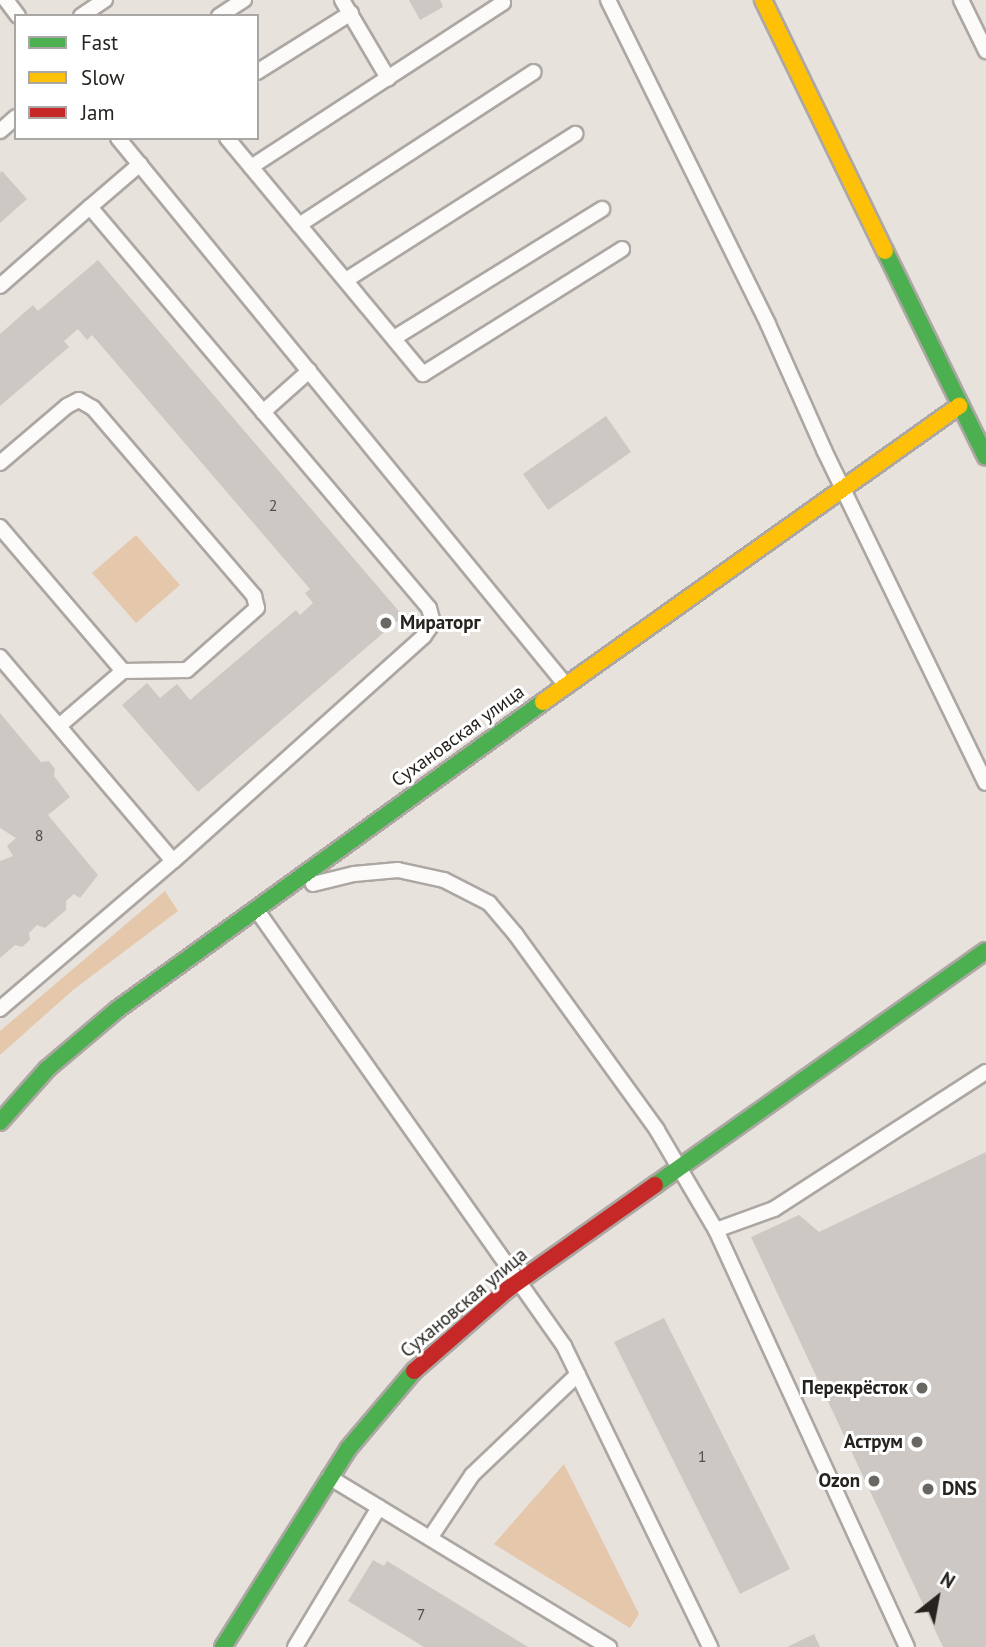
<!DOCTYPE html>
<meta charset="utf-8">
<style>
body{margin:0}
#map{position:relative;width:986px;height:1647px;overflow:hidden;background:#e8e2dc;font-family:"PT Sans",sans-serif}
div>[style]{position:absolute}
.green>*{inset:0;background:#e5c7ac}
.building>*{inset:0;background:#cdc8c4}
.roads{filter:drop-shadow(2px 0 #aca7a3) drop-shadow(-2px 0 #aca7a3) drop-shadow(0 2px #aca7a3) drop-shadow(0 -2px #aca7a3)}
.lane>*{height:14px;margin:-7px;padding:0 7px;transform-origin:7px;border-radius:7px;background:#fcfbfa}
.fast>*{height:16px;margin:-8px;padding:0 8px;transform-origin:8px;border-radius:8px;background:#4caf50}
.slow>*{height:16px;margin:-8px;padding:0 8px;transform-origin:8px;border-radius:8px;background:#ffc107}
.jam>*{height:16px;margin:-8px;padding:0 8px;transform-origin:8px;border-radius:8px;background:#c62828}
.dots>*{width:19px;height:19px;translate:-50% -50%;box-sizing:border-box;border:4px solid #fff;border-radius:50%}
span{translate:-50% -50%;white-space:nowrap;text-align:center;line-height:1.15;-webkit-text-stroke:6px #fff;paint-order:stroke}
.number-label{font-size:16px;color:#504c48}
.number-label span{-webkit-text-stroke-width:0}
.poi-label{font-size:19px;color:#26231f;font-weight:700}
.left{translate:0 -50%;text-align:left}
.right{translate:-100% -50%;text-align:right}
.street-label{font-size:19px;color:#26231f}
.legend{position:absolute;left:14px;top:14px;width:245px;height:126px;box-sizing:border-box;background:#fff;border:2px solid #a8a7a5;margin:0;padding:9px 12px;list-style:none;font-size:21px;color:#26231f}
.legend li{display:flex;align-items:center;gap:14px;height:35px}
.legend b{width:35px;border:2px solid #a8a7a5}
.north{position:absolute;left:902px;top:1563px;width:70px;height:70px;-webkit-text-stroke:5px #fff;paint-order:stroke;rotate:31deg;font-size:19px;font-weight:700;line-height:28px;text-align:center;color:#26231f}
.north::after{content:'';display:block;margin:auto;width:24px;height:32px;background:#26231f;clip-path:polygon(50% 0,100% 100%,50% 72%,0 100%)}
</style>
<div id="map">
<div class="green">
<div style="clip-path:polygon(136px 535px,180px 585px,136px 623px,92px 573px)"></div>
<div style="clip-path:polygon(165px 891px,178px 911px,73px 990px,0 1055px,0 1031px)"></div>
<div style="clip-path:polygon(564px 1464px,639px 1614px,630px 1628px,494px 1544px)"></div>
</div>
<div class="building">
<div style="clip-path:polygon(409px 0,440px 0,443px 7px,420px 20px)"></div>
<div style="clip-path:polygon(2px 171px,27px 199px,0 223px,0 173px)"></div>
<div style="clip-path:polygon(98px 260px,403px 616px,198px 792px,122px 705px,147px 683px,160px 698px,177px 684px,190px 700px,296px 610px,300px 615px,313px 603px,305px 593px,310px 589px,92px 335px,87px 340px,78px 329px,64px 341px,69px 347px,0 406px,0 334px,33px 305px,38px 311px)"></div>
<div style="clip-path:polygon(606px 416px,631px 452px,548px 510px,523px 474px)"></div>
<div style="clip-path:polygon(0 713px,41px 762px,49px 761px,55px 769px,54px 776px,70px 797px,48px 815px,98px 875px,80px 898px,74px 894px,66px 901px,66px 910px,45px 928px,37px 925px,29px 933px,30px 940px,22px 947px,15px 945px,0 958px,0 861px,13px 856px,7px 846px,16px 838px,0 828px)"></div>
<div style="clip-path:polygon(986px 1152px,986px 1647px,943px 1647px,751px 1237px,799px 1215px,819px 1232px)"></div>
<div style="clip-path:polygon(664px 1318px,790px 1569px,740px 1594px,614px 1342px)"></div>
<div style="clip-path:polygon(373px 1560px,384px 1566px,387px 1561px,528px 1647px,424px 1647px,348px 1601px)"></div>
<div style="clip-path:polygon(814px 1634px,820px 1647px,787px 1647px)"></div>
</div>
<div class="roads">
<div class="lane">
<div style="left:6px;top:0;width:20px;rotate:53deg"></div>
<div style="left:342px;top:0;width:91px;rotate:59.5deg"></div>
<div style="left:608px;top:0;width:361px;rotate:63.7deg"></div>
<div style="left:768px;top:324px;width:138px;rotate:66deg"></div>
<div style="left:824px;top:450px;width:370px;rotate:64.1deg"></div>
<div style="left:961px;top:0;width:57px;rotate:63.9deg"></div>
<div style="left:81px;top:16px;width:29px;rotate:-34deg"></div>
<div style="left:219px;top:16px;width:30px;rotate:-33deg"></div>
<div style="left:257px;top:72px;width:111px;rotate:-32.1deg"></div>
<div style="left:0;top:131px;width:21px;rotate:-41deg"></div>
<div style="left:118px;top:138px;width:704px;rotate:50.7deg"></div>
<div style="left:227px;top:138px;width:307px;rotate:50.3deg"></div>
<div style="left:423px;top:374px;width:235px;rotate:-32.1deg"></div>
<div style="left:251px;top:167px;width:301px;rotate:-33.1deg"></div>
<div style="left:90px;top:207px;width:66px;rotate:-40.7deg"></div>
<div style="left:299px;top:225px;width:280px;rotate:-33.1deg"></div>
<div style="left:346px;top:280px;width:272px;rotate:-32.5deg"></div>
<div style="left:0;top:286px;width:120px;rotate:-41.3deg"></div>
<div style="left:90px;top:207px;width:525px;rotate:49.79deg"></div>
<div style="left:429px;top:608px;width:16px;rotate:75deg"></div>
<div style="left:433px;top:623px;width:16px;rotate:125deg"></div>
<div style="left:424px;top:636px;width:337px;rotate:138.1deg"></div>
<div style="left:394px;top:338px;width:245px;rotate:-31.8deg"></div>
<div style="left:263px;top:412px;width:62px;rotate:-41.7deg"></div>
<div style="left:0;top:463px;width:88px;rotate:-40.4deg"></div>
<div style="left:67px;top:406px;width:13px;rotate:-27deg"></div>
<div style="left:79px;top:400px;width:16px;rotate:30deg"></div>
<div style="left:93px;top:408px;width:248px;rotate:49.4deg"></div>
<div style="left:254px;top:596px;width:12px;rotate:76deg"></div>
<div style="left:257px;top:608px;width:94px;rotate:138.5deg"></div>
<div style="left:187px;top:670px;width:64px;rotate:179.1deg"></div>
<div style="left:123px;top:671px;width:84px;rotate:139.3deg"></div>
<div style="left:0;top:527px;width:189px;rotate:49.5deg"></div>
<div style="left:0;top:657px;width:267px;rotate:49.7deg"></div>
<div style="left:173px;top:861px;width:228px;rotate:139.5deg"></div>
<div style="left:313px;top:884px;width:42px;rotate:-13.7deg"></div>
<div style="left:354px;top:874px;width:44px;rotate:-5.2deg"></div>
<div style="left:398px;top:870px;width:47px;rotate:12.3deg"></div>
<div style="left:444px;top:880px;width:51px;rotate:27.1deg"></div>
<div style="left:489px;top:903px;width:42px;rotate:49.8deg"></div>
<div style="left:516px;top:935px;width:241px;rotate:54.1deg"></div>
<div style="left:657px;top:1130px;width:116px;rotate:59.5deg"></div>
<div style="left:716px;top:1230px;width:459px;rotate:65.4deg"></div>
<div style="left:256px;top:909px;width:535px;rotate:54.82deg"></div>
<div style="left:564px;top:1346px;width:335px;rotate:64.1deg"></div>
<div style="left:716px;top:1230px;width:62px;rotate:-19.9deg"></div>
<div style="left:774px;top:1209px;width:252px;rotate:-32.9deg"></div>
<div style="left:329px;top:1477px;width:328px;rotate:31.3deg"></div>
<div style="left:430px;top:1538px;width:76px;rotate:-56.3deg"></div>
<div style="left:472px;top:1475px;width:146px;rotate:-43.6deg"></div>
<div style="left:295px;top:1647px;width:163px;rotate:-59deg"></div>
</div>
<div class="fast">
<div style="left:885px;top:251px;width:229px;rotate:63.9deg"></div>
<div style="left:0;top:1122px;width:71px;rotate:-48.4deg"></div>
<div style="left:47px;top:1069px;width:93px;rotate:-40.2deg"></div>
<div style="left:118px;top:1009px;width:524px;rotate:-35.84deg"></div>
<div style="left:655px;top:1185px;width:405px;rotate:-35.3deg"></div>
<div style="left:223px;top:1647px;width:234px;rotate:-57.7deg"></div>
<div style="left:348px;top:1449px;width:102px;rotate:-49.8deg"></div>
</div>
<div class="slow">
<div style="left:763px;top:0;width:279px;rotate:64.1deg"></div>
<div style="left:543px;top:702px;width:511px;rotate:-35.43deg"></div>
</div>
<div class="jam">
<div style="left:414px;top:1371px;width:125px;rotate:-41.1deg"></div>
<div style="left:508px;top:1289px;width:180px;rotate:-35.3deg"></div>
</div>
</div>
<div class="dots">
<div style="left:386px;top:623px;background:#6a6661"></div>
<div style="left:922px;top:1388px;background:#6a6661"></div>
<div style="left:917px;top:1442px;background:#6a6661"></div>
<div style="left:874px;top:1481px;background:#6a6661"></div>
<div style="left:928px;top:1489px;background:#6a6661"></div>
</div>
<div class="number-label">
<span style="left:273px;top:505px">2</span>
<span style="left:39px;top:835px">8</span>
<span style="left:702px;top:1456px">1</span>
<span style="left:421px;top:1614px">7</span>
</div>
<div class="poi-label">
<span class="left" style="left:400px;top:623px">Мираторг</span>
<span class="right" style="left:908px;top:1388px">Перекрёсток</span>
<span class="right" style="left:903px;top:1442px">Аструм</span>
<span class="right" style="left:860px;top:1481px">Ozon</span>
<span class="left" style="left:942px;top:1489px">DNS</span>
</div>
<div class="street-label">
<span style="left:458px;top:736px;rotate:-36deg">Сухановская улица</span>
<span style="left:464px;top:1303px;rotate:-40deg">Сухановская улица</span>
</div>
<ul class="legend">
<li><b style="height:9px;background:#4caf50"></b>Fast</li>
<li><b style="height:9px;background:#ffc107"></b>Slow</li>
<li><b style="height:9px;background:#c62828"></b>Jam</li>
</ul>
<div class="north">N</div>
</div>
